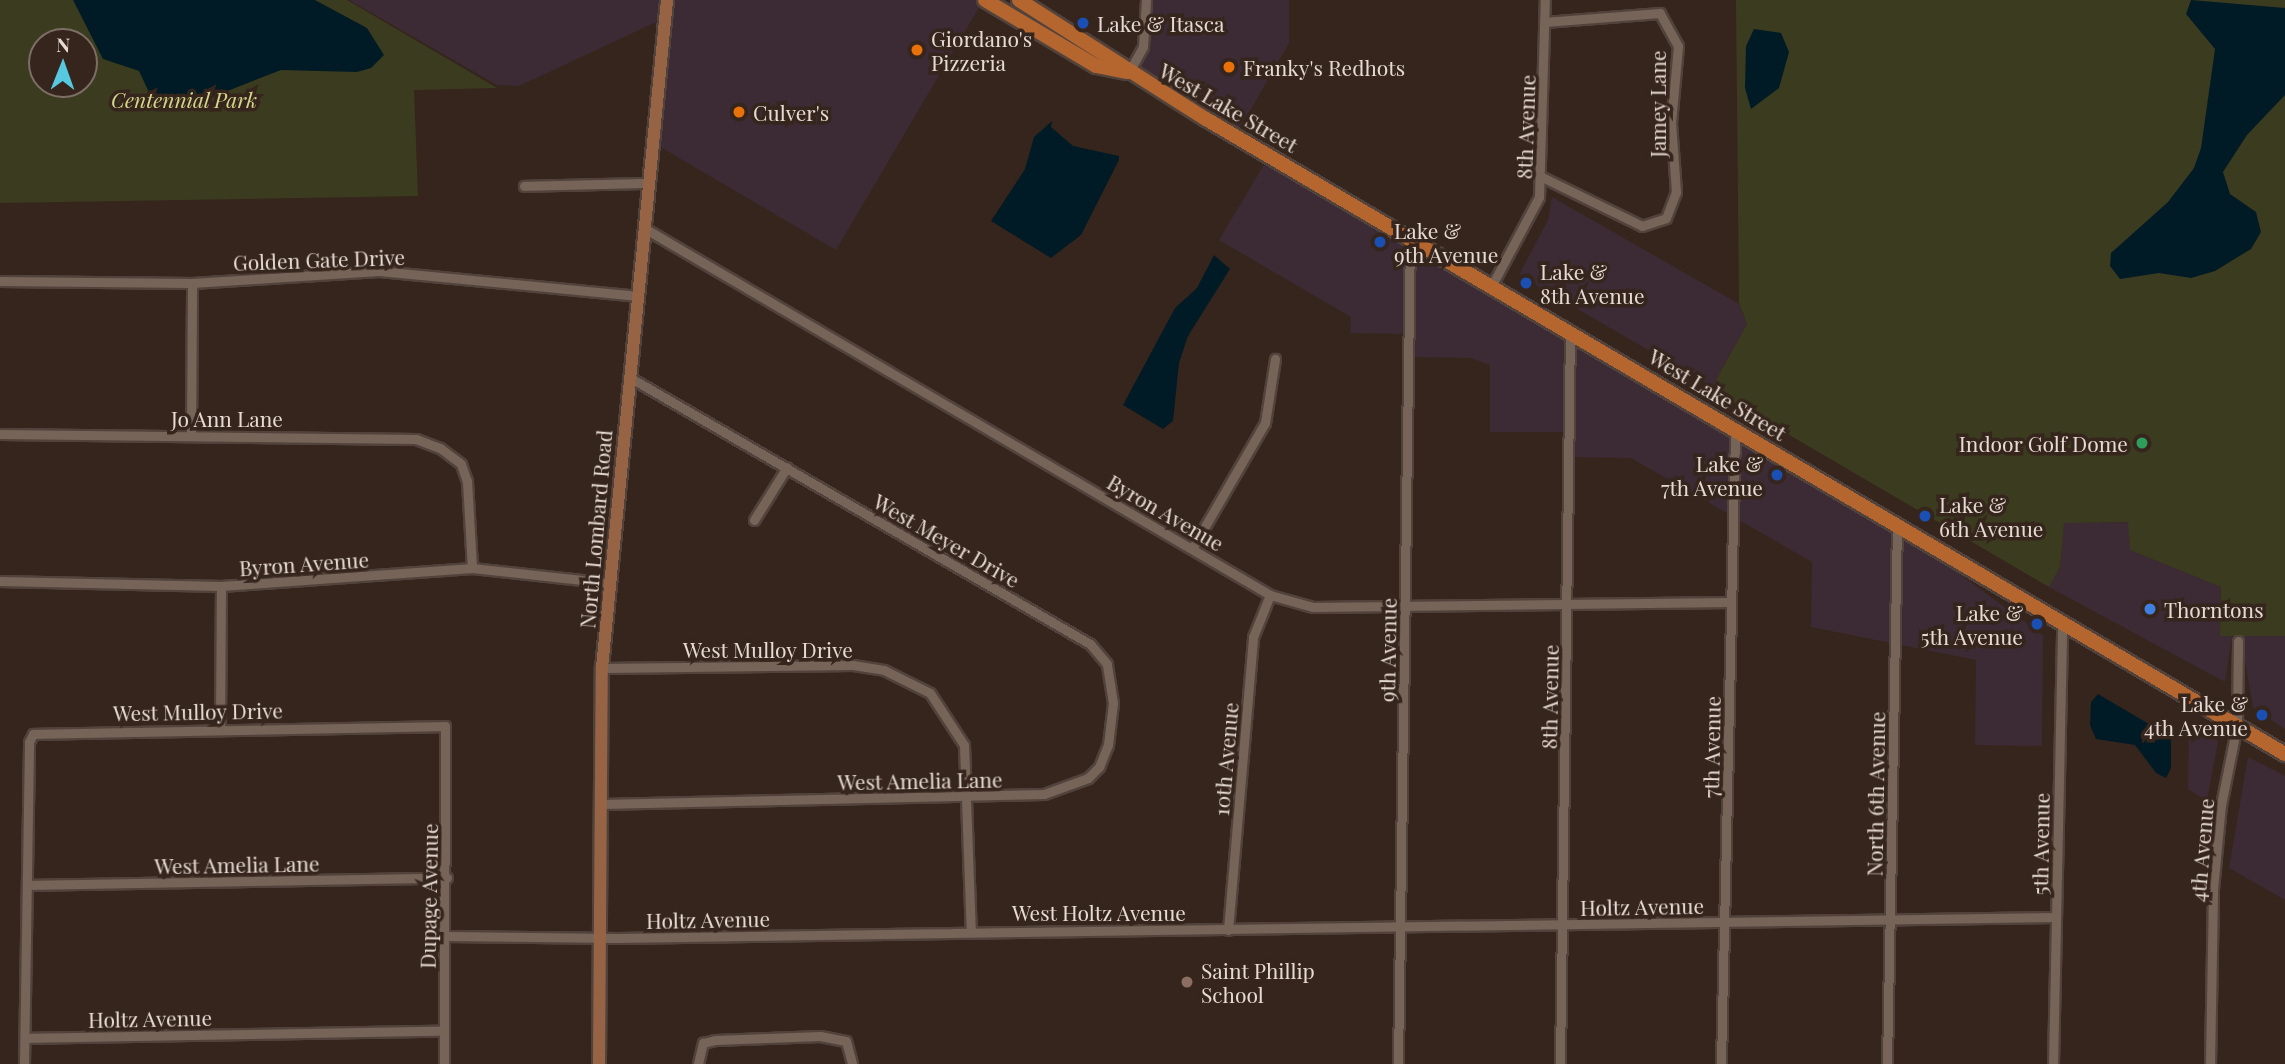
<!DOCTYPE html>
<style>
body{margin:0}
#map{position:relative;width:2285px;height:1064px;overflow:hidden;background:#36251c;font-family:"Playfair Display",serif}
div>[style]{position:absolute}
.commercial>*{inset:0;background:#3c2b35}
.green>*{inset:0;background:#3b3c1f}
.water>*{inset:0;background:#001b25}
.roads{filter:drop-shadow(2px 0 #51433c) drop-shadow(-2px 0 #51433c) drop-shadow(0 2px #51433c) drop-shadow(0 -2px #51433c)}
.street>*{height:9px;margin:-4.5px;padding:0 4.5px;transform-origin:4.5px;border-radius:4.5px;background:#776459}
.secondary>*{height:12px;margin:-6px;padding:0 6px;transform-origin:6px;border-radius:6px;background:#966444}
.primary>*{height:14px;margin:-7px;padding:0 7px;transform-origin:7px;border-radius:7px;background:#b5652e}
.dots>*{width:19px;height:19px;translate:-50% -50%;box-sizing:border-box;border:4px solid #36251c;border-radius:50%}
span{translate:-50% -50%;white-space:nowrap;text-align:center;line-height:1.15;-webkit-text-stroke:7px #36251c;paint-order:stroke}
.poi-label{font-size:21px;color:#e6dbd4}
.left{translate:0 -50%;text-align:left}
.right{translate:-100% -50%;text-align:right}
.park-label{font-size:21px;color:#d3d689;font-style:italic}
.street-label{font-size:21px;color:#e6dbd4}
.north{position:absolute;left:28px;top:28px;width:70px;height:70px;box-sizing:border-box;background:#36251c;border:2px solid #7c6e66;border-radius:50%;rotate:1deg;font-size:19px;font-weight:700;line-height:28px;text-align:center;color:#e6dbd4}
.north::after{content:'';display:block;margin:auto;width:24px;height:32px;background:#56c9e1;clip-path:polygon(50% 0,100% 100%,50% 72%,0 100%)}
</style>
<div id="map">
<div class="commercial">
<div style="clip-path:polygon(349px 0,975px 0,981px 4px,836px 250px,657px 145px,669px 16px,519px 86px,497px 85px)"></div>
<div style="clip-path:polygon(1148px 0,1289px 0,1289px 43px,1237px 133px,1131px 72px,1146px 47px)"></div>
<div style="clip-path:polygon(1268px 158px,1407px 238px,1407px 334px,1350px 333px,1351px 317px,1219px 240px)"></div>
<div style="clip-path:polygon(1552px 197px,1739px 304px,1747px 324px,1712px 387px,1519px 275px,1548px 220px)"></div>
<div style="clip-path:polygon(1412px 242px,1894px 526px,2043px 635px,2042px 746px,1975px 745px,1976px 660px,1811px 627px,1812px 562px,1631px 458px,1567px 457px,1567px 432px,1490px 432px,1490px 365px,1471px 358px,1411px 357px)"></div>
<div style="clip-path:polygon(2129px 522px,2130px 550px,2221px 587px,2220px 636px,2232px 636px,2225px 682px,2049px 587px,2060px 567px,2064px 523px)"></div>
<div style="clip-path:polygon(2241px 636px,2285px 636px,2285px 729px,2253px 708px)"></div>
<div style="clip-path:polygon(2189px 722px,2218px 741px,2207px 801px,2188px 789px)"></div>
<div style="clip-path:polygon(2248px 757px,2285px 776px,2285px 900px,2229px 868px)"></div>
</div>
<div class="green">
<div style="clip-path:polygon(evenodd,0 0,347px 0,497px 88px,414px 90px,418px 196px,0 203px,0 0,42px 42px,84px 42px,84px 84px,42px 84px,42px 42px)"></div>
<div style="clip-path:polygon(1736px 0,2285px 0,2285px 636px,2220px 636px,2221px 587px,2130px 550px,2128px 522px,2064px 523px,2060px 567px,2049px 587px,1711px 389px,1747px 324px,1739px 303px)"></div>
</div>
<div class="water">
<div style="clip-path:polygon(73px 0,315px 0,367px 28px,384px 55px,371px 68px,357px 72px,281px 70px,184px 108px,166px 111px,155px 105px,139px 71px,103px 59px)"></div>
<div style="clip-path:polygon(2191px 0,2285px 8px,2285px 95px,2247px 135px,2223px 172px,2230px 194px,2256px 212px,2261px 232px,2251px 249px,2215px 271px,2191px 278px,2159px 273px,2120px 279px,2110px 266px,2111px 253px,2168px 202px,2194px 168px,2201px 148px,2215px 49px,2186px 14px)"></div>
<div style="clip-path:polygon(1754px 29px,1781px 33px,1789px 52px,1779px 88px,1751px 109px,1745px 88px,1746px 46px)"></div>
<div style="clip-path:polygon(1052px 121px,1051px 127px,1073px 146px,1119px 156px,1119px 160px,1081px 235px,1051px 258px,991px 221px,1025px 169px,1034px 137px)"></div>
<div style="clip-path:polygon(1214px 255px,1230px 269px,1188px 336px,1179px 363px,1173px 421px,1163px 429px,1123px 405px,1175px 308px,1197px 288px)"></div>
<div style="clip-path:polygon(2098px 694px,2171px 737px,2171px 768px,2166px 778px,2156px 773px,2135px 745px,2096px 739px,2090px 725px,2091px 702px)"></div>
</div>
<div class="roads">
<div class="street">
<div style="left:1129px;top:72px;width:29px;rotate:-61deg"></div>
<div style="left:1143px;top:47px;width:47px;rotate:-86.3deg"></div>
<div style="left:1542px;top:177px;width:111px;rotate:26.1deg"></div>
<div style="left:1642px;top:226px;width:25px;rotate:-18deg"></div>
<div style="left:1666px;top:218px;width:28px;rotate:-69deg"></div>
<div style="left:1676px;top:192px;width:69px;rotate:-94.1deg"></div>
<div style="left:1671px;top:123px;width:77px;rotate:-84.8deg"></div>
<div style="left:1678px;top:46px;width:38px;rotate:-119deg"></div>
<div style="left:1660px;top:13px;width:116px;rotate:175.6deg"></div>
<div style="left:524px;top:186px;width:124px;rotate:-1.4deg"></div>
<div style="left:644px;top:228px;width:726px;rotate:30.38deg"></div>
<div style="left:1270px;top:595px;width:45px;rotate:15.6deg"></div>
<div style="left:1313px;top:607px;width:418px;rotate:-0.7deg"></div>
<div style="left:0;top:281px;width:192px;rotate:0.6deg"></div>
<div style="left:192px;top:283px;width:187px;rotate:-3.7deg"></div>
<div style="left:379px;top:271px;width:261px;rotate:5.5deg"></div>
<div style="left:1492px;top:285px;width:100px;rotate:-61.9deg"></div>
<div style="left:1539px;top:197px;width:197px;rotate:-88.3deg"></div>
<div style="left:0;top:434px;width:416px;rotate:0.7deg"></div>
<div style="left:416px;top:439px;width:26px;rotate:21deg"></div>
<div style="left:440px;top:448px;width:26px;rotate:37deg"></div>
<div style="left:461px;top:464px;width:18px;rotate:71deg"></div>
<div style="left:467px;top:481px;width:87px;rotate:86.7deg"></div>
<div style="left:191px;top:436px;width:153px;rotate:-89.6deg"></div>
<div style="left:754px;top:520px;width:62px;rotate:-58.1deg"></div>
<div style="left:1193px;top:547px;width:143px;rotate:-59.9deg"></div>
<div style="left:1265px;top:423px;width:65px;rotate:-81.1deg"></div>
<div style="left:0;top:581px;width:221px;rotate:1.3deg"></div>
<div style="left:221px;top:586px;width:252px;rotate:-4.1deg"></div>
<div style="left:472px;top:568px;width:138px;rotate:6.2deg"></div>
<div style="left:602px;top:668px;width:251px;rotate:-0.7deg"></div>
<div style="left:853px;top:665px;width:31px;rotate:9deg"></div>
<div style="left:884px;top:670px;width:51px;rotate:26.6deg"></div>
<div style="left:930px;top:693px;width:62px;rotate:56.8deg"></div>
<div style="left:964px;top:745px;width:187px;rotate:87.9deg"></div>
<div style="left:220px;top:728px;width:142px;rotate:-89.6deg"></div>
<div style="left:601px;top:804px;width:443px;rotate:-1.3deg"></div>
<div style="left:1044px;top:794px;width:47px;rotate:-20deg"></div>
<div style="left:1088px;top:778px;width:16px;rotate:-45deg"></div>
<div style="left:1099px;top:767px;width:24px;rotate:-68deg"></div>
<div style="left:1108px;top:745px;width:42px;rotate:-83.2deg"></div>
<div style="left:1113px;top:703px;width:39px;rotate:-99deg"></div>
<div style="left:1107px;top:664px;width:26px;rotate:-130deg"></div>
<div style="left:1090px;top:644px;width:533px;rotate:-149.92deg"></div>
<div style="left:28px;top:885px;width:419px;rotate:-1deg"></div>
<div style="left:1228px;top:930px;width:294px;rotate:-85.1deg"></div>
<div style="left:1253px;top:637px;width:45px;rotate:-68deg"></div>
<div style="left:446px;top:936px;width:171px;rotate:0.7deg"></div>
<div style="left:617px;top:938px;width:1439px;rotate:-0.84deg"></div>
<div style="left:25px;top:1038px;width:419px;rotate:-1deg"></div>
<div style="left:24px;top:1064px;width:322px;rotate:-89.1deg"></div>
<div style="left:29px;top:742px;width:9px;rotate:-63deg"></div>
<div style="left:33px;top:734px;width:412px;rotate:-1.1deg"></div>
<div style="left:445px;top:726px;width:338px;rotate:90.2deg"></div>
<div style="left:698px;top:1064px;width:22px;rotate:-77deg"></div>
<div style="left:703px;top:1043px;width:12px;rotate:-14deg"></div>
<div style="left:715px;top:1040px;width:105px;rotate:-2.2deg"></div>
<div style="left:820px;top:1036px;width:26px;rotate:11deg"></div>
<div style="left:846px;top:1041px;width:24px;rotate:75deg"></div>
<div style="left:1398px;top:1064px;width:827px;rotate:-89.17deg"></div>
<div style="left:1560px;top:1064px;width:733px;rotate:-89.22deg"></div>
<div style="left:1721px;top:1064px;width:634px;rotate:-88.73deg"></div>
<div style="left:1887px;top:1064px;width:539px;rotate:-88.94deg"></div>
<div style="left:2053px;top:1064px;width:440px;rotate:-88.8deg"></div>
<div style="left:2210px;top:1064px;width:175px;rotate:-89deg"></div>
<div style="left:2213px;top:889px;width:84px;rotate:-84.6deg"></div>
<div style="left:2221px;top:805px;width:82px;rotate:-78.7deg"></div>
<div style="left:2237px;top:725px;width:84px;rotate:-89.3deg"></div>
</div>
<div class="secondary">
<div style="left:599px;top:1064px;width:396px;rotate:-89.6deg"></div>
<div style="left:602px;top:668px;width:671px;rotate:-84.44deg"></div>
</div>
<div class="primary">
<div style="left:985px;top:0;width:129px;rotate:30.7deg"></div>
<div style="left:1096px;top:66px;width:32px;rotate:11deg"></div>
<div style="left:1019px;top:0;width:222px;rotate:32.5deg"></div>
<div style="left:1206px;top:119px;width:1252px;rotate:30.48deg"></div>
</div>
</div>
<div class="dots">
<div style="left:1083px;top:23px;background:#1a4fb4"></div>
<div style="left:917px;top:50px;background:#e8710a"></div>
<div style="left:1229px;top:67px;background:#e8710a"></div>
<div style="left:739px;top:112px;background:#e8710a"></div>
<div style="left:1380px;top:242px;background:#1a4fb4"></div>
<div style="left:1526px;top:283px;background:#1a4fb4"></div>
<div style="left:2142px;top:443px;background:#2e9e5b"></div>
<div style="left:1777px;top:475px;background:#1a4fb4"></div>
<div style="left:1925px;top:516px;background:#1a4fb4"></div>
<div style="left:2150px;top:609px;background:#3f7fe0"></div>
<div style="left:2037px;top:624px;background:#1a4fb4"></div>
<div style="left:2262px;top:715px;background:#1a4fb4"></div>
<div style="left:1187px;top:982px;background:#8d6e63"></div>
</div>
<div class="poi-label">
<span class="left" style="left:1097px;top:23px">Lake &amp; Itasca</span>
<span class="left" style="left:931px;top:50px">Giordano's<br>Pizzeria</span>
<span class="left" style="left:1243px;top:67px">Franky's Redhots</span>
<span class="left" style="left:753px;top:112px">Culver's</span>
<span class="left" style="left:1394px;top:242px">Lake &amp;<br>9th Avenue</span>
<span class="left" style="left:1540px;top:283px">Lake &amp;<br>8th Avenue</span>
<span class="right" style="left:2128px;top:443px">Indoor Golf Dome</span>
<span class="right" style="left:1763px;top:475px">Lake &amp;<br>7th Avenue</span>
<span class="left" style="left:1939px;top:516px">Lake &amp;<br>6th Avenue</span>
<span class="left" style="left:2164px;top:609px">Thorntons</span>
<span class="right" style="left:2023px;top:624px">Lake &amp;<br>5th Avenue</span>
<span class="right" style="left:2248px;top:715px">Lake &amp;<br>4th Avenue</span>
<span class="left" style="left:1201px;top:982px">Saint Phillip<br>School</span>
</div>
<div class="park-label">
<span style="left:184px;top:99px">Centennial Park</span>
</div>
<div class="street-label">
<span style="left:1657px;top:104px;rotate:-90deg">Jamey Lane</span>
<span style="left:1229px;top:107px;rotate:30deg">West Lake Street</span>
<span style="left:1525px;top:127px;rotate:-88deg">8th Avenue</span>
<span style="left:319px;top:259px;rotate:-2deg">Golden Gate Drive</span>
<span style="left:1718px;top:394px;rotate:31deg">West Lake Street</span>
<span style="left:227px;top:418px">Jo Ann Lane</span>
<span style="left:1166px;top:512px;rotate:30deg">Byron Avenue</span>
<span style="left:595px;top:529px;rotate:-85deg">North Lombard Road</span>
<span style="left:947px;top:540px;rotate:30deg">West Meyer Drive</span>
<span style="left:304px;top:563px;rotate:-4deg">Byron Avenue</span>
<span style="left:768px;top:649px">West Mulloy Drive</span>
<span style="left:1387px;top:650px;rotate:-89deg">9th Avenue</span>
<span style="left:1549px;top:697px;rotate:-89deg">8th Avenue</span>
<span style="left:198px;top:711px;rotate:-1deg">West Mulloy Drive</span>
<span style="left:1711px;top:747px;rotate:-89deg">7th Avenue</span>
<span style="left:1225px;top:759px;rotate:-85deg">10th Avenue</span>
<span style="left:920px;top:780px;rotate:-1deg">West Amelia Lane</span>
<span style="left:1875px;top:794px;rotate:-89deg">North 6th Avenue</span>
<span style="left:2040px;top:844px;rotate:-89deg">5th Avenue</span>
<span style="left:2201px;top:850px;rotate:-85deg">4th Avenue</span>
<span style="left:237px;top:864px;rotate:-1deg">West Amelia Lane</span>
<span style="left:428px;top:896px;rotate:-89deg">Dupage Avenue</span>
<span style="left:1642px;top:906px;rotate:-1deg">Holtz Avenue</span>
<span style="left:1099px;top:912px">West Holtz Avenue</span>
<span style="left:708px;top:919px;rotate:-1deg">Holtz Avenue</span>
<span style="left:150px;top:1018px;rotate:-1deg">Holtz Avenue</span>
</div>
<div class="north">N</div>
</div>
